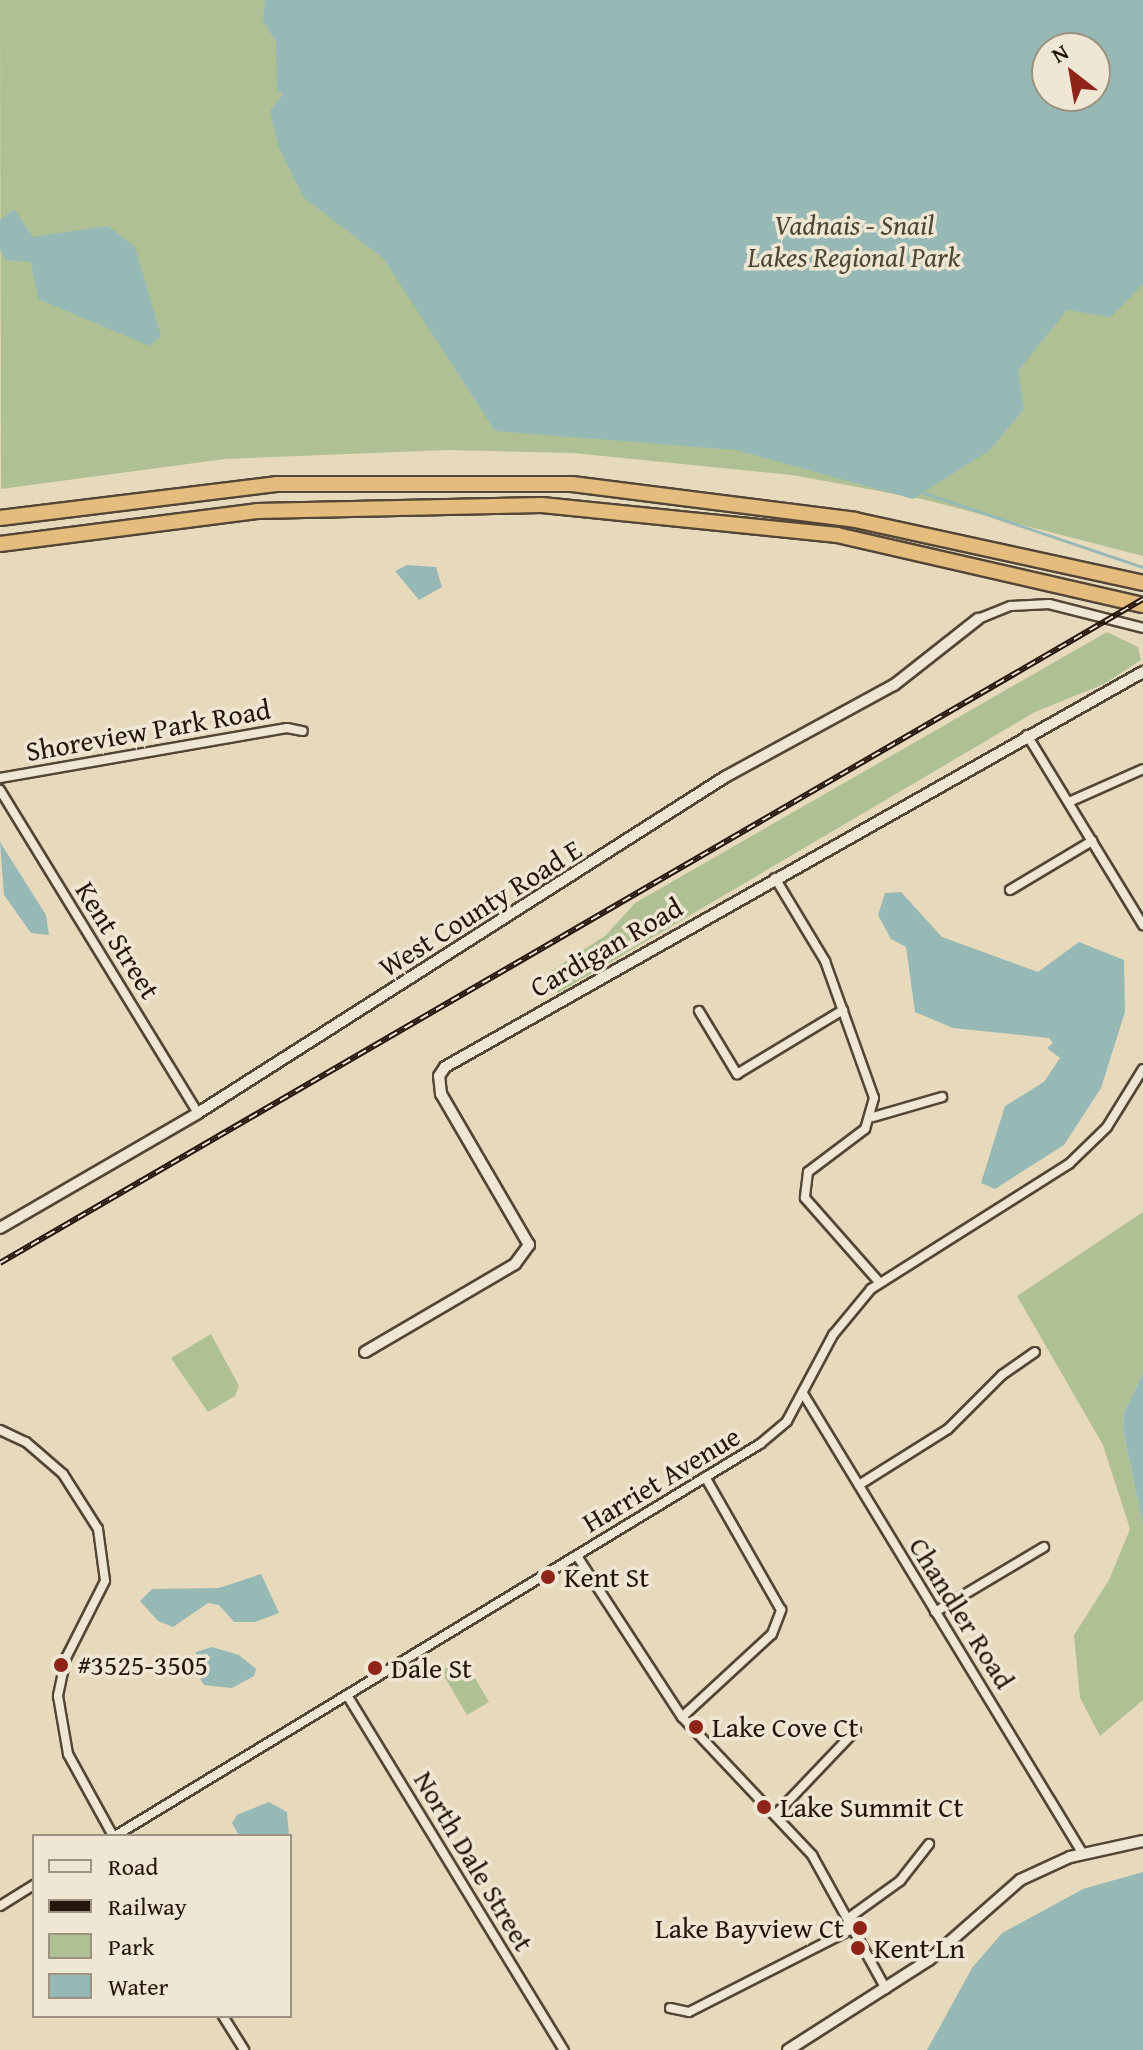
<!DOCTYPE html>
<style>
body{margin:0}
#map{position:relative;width:1143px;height:2050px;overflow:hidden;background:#e7d9bb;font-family:"Gentium Book Plus",serif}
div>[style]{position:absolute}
.green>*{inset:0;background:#afc094}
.water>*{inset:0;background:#97b9b5}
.stream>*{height:3px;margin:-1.5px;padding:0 1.5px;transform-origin:1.5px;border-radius:1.5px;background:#97b9b5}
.roads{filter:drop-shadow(2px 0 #544636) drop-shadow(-2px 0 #544636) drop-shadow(0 2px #544636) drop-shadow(0 -2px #544636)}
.minor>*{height:8px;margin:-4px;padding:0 4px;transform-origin:4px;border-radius:4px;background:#efe6d3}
.tertiary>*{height:10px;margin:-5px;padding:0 5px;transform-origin:5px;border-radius:5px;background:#efe6d3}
.motorway>*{height:14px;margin:-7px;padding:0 7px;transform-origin:7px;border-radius:7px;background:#e4bc7e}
.rail>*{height:6px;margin-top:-3px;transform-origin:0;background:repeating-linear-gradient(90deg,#efe6d3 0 9px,#231509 0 18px);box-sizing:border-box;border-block:2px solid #231509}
.dots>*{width:22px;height:22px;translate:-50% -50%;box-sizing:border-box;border:4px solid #efe6d3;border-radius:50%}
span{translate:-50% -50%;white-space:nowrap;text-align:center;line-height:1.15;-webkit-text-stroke:7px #efe6d3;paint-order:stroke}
.park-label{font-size:28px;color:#4d4833;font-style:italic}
.street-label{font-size:28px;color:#231509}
.poi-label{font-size:28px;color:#231509}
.left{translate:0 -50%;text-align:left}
.right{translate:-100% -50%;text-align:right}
.legend{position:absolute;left:32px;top:1834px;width:260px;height:184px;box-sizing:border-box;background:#efe6d3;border:2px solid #9d9282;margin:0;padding:10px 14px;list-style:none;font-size:24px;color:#231509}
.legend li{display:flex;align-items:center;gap:16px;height:40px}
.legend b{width:40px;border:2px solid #9d9282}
.north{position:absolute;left:1031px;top:32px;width:80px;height:80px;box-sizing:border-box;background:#efe6d3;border:2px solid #9d9282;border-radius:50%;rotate:329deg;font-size:22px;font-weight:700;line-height:32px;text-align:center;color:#231509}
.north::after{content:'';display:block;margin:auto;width:28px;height:36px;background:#8f2418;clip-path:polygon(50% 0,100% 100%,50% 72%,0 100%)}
</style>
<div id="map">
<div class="green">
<div style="clip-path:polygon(evenodd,0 0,1143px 0,1143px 556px,922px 499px,792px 475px,573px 453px,448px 450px,225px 459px,1px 489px,0 0,1047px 48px,1095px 48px,1095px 96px,1047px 96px,1047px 48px)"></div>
<div style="clip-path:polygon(1107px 632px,1138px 647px,1141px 660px,1104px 684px,1035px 712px,558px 993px,544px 976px,606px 935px,635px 903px)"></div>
<div style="clip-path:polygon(1143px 1212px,1143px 1373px,1124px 1412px,1123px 1430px,1143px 1525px,1143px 1700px,1100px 1736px,1080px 1698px,1074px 1635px,1109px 1580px,1130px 1529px,1103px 1445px,1017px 1296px)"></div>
<div style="clip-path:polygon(211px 1334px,239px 1386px,235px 1396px,208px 1412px,171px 1358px)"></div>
<div style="clip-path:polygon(463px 1658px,489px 1702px,467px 1715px,441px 1671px)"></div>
</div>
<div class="water">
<div style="clip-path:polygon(evenodd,265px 0,1143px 0,1143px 284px,1111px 317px,1067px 310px,1018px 371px,1024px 409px,990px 450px,913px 499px,736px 450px,495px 431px,383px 258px,304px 198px,278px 146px,270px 111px,283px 94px,277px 91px,276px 42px,263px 21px,265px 0,1047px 48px,1095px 48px,1095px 96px,1047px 96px,1047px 48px)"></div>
<div style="clip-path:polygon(14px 209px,33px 237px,108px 226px,135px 247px,161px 336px,150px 346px,38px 299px,31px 262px,6px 260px,0 250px,0 220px)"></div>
<div style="clip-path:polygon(407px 565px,436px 567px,442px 587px,419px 600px,395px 571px)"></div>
<div style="clip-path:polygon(0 842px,46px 915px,49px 935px,31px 933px,4px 895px)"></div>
<div style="clip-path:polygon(901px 892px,942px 937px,1038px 972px,1079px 942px,1124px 960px,1125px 1012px,1101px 1088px,1064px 1145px,995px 1189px,981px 1183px,1005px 1106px,1044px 1082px,1060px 1058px,1047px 1048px,1053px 1043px,1049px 1038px,953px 1028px,915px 1012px,906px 947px,891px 939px,878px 915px,885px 893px)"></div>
<div style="clip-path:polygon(1143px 1373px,1143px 1525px,1123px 1430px,1124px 1412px)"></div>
<div style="clip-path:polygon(261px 1574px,279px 1613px,255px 1622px,234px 1622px,219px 1605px,208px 1603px,173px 1627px,158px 1621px,140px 1601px,152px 1589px,219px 1588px)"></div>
<div style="clip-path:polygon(212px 1647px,239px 1655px,256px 1669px,254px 1676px,232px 1688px,204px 1685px,193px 1668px,196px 1652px)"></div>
<div style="clip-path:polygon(269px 1802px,287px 1812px,289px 1836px,239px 1836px,232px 1823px,237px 1815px)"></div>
<div style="clip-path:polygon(1143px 1872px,1143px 2050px,927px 2050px,972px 1968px,1002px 1933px,1083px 1889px)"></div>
</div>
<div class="stream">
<div style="left:921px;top:492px;width:234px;rotate:18.7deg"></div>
</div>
<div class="roads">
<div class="minor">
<div style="left:978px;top:619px;width:35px;rotate:-22deg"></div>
<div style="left:1011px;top:606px;width:38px;rotate:-3deg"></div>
<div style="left:1049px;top:604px;width:97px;rotate:14.3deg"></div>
<div style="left:1027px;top:735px;width:223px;rotate:58.6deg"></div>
<div style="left:0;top:778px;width:291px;rotate:-9.9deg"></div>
<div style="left:287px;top:728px;width:16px;rotate:11deg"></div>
<div style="left:0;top:790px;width:379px;rotate:58.5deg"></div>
<div style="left:1069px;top:802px;width:81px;rotate:-24deg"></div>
<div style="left:775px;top:878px;width:97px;rotate:58.9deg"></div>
<div style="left:825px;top:961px;width:145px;rotate:70.3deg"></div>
<div style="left:874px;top:1098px;width:32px;rotate:106deg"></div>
<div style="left:865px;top:1129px;width:71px;rotate:143deg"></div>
<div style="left:808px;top:1172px;width:26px;rotate:97deg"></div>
<div style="left:805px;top:1198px;width:112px;rotate:48.6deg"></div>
<div style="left:1010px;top:890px;width:96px;rotate:-30.9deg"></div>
<div style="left:699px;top:1011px;width:74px;rotate:58.9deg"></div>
<div style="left:737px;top:1074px;width:124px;rotate:-31.1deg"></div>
<div style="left:873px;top:1117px;width:72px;rotate:-16.2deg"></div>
<div style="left:804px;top:1395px;width:537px;rotate:58.71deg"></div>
<div style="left:0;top:1430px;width:29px;rotate:25deg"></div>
<div style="left:26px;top:1442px;width:49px;rotate:40.9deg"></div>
<div style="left:63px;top:1474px;width:65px;rotate:57.5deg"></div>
<div style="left:98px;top:1529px;width:52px;rotate:82.3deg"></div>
<div style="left:105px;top:1581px;width:86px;rotate:116.9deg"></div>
<div style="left:66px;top:1658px;width:39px;rotate:102deg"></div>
<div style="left:58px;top:1696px;width:59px;rotate:80.2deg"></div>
<div style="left:68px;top:1754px;width:94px;rotate:61.2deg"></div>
<div style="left:859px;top:1485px;width:105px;rotate:-32.2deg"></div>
<div style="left:948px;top:1429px;width:76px;rotate:-45deg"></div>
<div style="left:1002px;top:1375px;width:40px;rotate:-34.9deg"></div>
<div style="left:577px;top:1556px;width:192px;rotate:56.9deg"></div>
<div style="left:682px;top:1717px;width:190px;rotate:46.7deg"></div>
<div style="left:812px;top:1855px;width:153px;rotate:61.1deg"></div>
<div style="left:935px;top:1612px;width:127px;rotate:-30.8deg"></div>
<div style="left:347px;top:1695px;width:416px;rotate:58.6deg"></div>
<div style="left:682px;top:1717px;width:122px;rotate:-42.7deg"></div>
<div style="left:772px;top:1634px;width:26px;rotate:-69deg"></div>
<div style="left:781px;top:1610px;width:153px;rotate:-119.7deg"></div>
<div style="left:776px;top:1814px;width:116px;rotate:-46.4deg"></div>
<div style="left:115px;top:1836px;width:755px;rotate:-31.29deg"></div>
<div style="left:760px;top:1444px;width:35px;rotate:-40deg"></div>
<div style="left:787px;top:1421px;width:98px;rotate:-61.9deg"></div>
<div style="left:833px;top:1335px;width:60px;rotate:-50.4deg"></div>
<div style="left:871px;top:1289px;width:234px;rotate:-32.3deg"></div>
<div style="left:1069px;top:1164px;width:53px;rotate:-44.2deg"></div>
<div style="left:1107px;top:1127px;width:68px;rotate:-58.2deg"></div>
<div style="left:0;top:1906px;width:40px;rotate:-32deg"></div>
<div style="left:850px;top:1917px;width:62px;rotate:-35.8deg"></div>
<div style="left:900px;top:1881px;width:47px;rotate:-51.9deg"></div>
<div style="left:670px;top:2008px;width:19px;rotate:12deg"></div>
<div style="left:689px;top:2012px;width:187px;rotate:-27deg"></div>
<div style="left:223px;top:2016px;width:40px;rotate:58deg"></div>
</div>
<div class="tertiary">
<div style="left:0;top:1228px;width:229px;rotate:-30.1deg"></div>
<div style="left:198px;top:1113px;width:625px;rotate:-32.52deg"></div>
<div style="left:725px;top:777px;width:192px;rotate:-28.6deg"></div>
<div style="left:894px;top:685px;width:107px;rotate:-38.2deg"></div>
<div style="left:365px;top:1352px;width:174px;rotate:-30.4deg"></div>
<div style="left:515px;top:1264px;width:24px;rotate:-54deg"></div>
<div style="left:529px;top:1245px;width:175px;rotate:-120.2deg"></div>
<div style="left:441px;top:1094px;width:18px;rotate:-96deg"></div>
<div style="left:439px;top:1076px;width:11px;rotate:-56deg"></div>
<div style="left:445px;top:1067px;width:802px;rotate:-29.51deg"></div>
<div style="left:788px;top:2050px;width:167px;rotate:-32.6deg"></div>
<div style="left:929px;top:1960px;width:121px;rotate:-41.3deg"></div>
<div style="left:1020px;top:1880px;width:55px;rotate:-24.7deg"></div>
<div style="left:1070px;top:1857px;width:75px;rotate:-12.4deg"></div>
</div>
<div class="motorway">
<div style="left:0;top:518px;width:278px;rotate:-7deg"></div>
<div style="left:276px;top:484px;width:296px"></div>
<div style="left:572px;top:484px;width:285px;rotate:7.2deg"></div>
<div style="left:855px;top:520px;width:295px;rotate:12.3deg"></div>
<div style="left:0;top:544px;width:259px;rotate:-7.3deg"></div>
<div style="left:257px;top:511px;width:285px;rotate:-1.2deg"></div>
<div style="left:542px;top:505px;width:297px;rotate:5.8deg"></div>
<div style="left:837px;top:535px;width:314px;rotate:12.9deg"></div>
</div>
</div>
<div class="rail">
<div style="left:0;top:1263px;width:1322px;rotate:-30.15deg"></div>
</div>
<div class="dots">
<div style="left:548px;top:1577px;background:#8f2418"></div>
<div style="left:61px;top:1665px;background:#8f2418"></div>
<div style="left:375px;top:1668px;background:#8f2418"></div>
<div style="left:696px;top:1727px;background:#8f2418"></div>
<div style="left:764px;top:1807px;background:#8f2418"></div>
<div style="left:860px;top:1928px;background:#8f2418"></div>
<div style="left:858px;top:1948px;background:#8f2418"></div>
</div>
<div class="park-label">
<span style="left:854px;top:241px">Vadnais - Snail<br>Lakes Regional Park</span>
</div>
<div class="street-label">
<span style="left:148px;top:730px;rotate:-10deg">Shoreview Park Road</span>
<span style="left:480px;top:908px;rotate:-32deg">West County Road E</span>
<span style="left:118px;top:940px;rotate:58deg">Kent Street</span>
<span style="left:606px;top:947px;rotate:-30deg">Cardigan Road</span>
<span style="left:661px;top:1479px;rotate:-31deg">Harriet Avenue</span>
<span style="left:962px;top:1613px;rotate:58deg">Chandler Road</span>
<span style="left:474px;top:1861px;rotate:59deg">North Dale Street</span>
</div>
<div class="poi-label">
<span class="left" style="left:564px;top:1577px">Kent St</span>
<span class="left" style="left:77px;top:1665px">#3525-3505</span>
<span class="left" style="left:391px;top:1668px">Dale St</span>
<span class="left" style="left:712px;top:1727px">Lake Cove Ct</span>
<span class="left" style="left:780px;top:1807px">Lake Summit Ct</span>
<span class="right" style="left:844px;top:1928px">Lake Bayview Ct</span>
<span class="left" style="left:874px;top:1948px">Kent Ln</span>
</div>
<ul class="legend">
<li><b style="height:10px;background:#efe6d3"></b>Road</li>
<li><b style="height:10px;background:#231509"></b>Railway</li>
<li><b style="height:22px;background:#afc094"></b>Park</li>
<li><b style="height:22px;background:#97b9b5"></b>Water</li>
</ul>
<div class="north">N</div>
</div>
